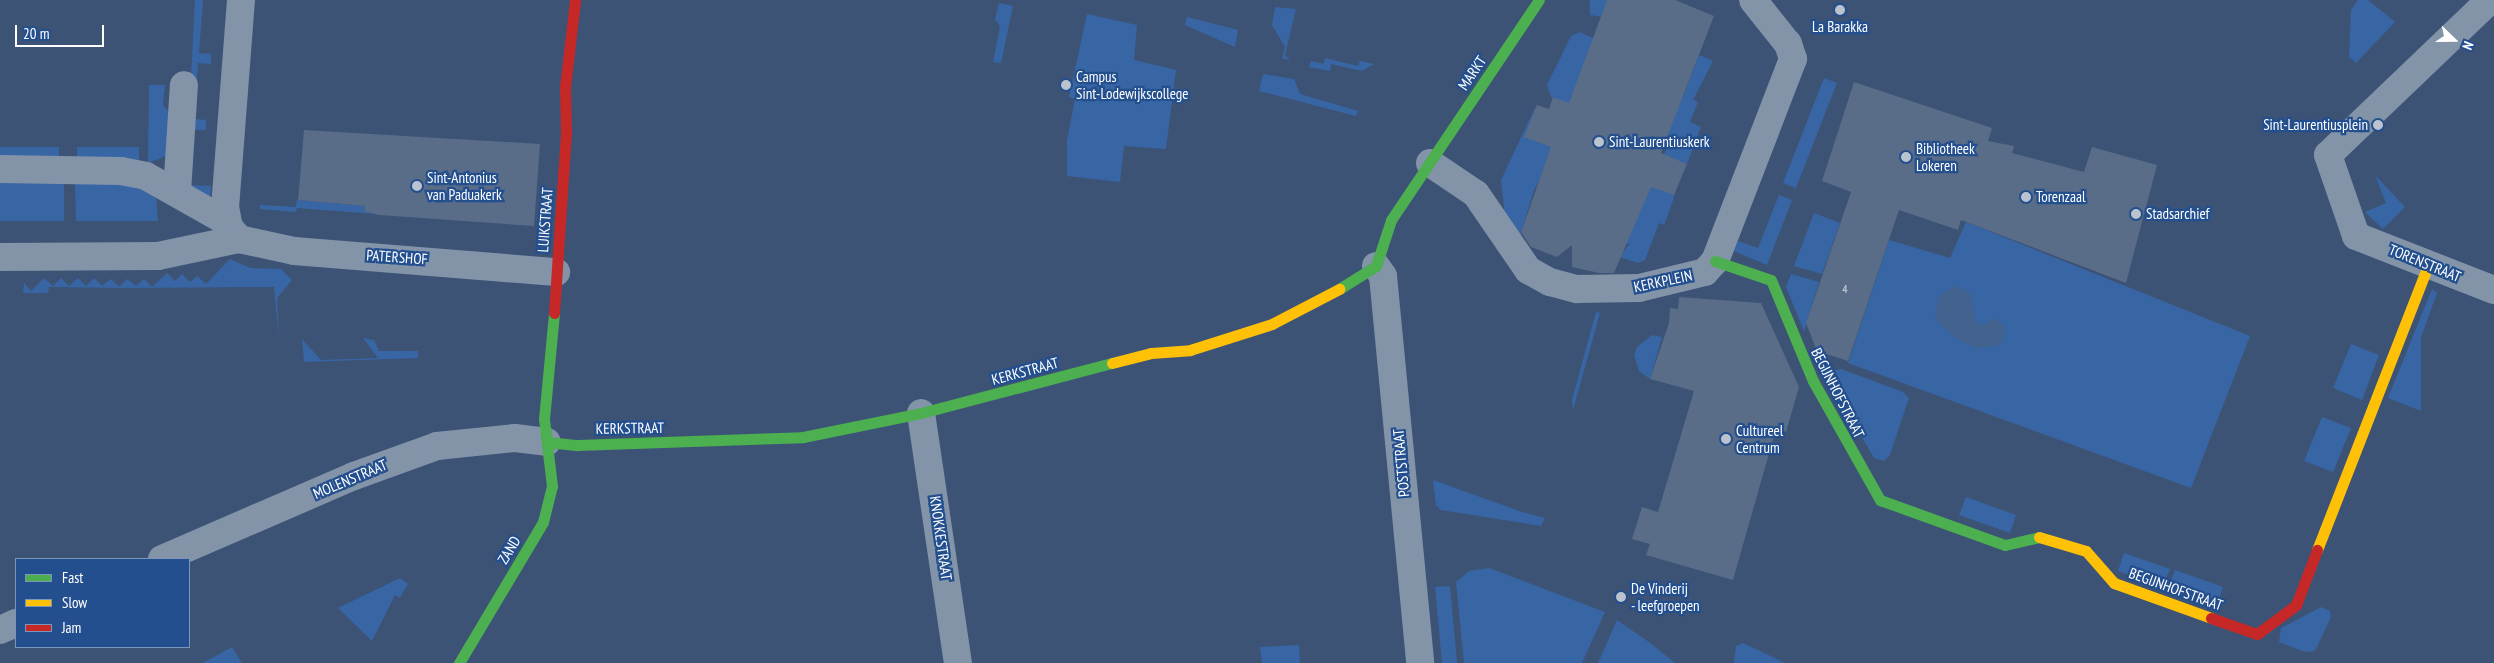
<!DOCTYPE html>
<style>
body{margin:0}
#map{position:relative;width:2494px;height:663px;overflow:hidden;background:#3c5376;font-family:"PT Sans Narrow",sans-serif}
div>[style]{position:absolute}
.green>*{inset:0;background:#3866a4}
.water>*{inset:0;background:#43628e}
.building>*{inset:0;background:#596c88}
.street>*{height:28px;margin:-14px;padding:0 14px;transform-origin:14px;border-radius:14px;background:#8394a9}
.fast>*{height:11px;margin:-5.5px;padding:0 5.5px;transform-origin:5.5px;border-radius:5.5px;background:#4caf50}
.slow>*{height:11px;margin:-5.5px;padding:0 5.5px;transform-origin:5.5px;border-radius:5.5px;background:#ffc107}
.jam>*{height:11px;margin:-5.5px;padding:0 5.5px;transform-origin:5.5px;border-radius:5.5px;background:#c62828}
.dots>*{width:14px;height:14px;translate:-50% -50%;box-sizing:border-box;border:2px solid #234f8e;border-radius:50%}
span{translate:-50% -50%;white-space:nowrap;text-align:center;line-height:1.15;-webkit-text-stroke:4.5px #234f8e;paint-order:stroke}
.number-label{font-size:12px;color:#d6dae1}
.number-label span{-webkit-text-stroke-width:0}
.poi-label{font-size:15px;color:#fff}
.left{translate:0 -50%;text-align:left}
.right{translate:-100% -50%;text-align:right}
.street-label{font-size:15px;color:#fff}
.legend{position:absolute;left:15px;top:558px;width:175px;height:90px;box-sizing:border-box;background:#234f8e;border:1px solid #7b95bb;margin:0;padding:6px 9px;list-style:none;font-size:15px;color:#fff}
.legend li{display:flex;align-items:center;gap:10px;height:25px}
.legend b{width:25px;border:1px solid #7b95bb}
.north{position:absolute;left:2429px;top:15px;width:50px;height:50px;-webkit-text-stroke:4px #234f8e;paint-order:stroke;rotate:112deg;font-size:14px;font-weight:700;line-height:20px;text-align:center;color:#fff}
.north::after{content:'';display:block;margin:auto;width:18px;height:22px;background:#fff;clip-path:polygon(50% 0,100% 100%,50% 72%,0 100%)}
.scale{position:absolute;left:15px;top:25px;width:89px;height:22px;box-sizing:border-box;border:2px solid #fff;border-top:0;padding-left:6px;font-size:15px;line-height:18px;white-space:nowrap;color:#fff;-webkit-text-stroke:4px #234f8e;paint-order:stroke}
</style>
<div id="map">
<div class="green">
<div style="clip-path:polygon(195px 0,203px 0,199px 53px,211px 54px,211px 64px,198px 63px,194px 119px,206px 120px,206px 130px,194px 130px,190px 185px,211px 186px,210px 202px,190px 192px,187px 154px)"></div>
<div style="clip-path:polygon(1590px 0,1608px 0,1604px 17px,1590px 15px)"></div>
<div style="clip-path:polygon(2358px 0,2368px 0,2395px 22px,2356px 63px,2349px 57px,2351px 10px)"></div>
<div style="clip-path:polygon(999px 3px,1013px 6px,1001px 63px,993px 62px,1000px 26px,995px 19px)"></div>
<div style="clip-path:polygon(1275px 7px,1296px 9px,1285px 55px,1290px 60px,1282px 58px,1285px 47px,1272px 25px)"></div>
<div style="clip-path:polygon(1087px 14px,1137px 25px,1134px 60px,1176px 70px,1166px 149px,1124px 146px,1120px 182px,1067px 176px,1067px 140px,1075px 99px,1069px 97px)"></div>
<div style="clip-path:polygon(1187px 17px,1238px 30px,1235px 47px,1185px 25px)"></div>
<div style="clip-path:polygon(1580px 32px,1596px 40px,1575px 96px,1571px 95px,1572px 104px,1551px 97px,1547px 85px,1571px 36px)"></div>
<div style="clip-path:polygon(1699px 55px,1713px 61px,1693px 100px,1698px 102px,1690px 122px,1701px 127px,1687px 164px,1664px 155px,1666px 150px,1660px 145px,1669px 133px,1679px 96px,1683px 97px)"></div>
<div style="clip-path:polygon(1325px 58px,1358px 66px,1360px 61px,1374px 64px,1362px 71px,1331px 64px,1330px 71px,1309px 67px,1311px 61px,1324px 64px)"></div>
<div style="clip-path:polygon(1263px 74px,1294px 79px,1300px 94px,1358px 111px,1356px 116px,1259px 91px)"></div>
<div style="clip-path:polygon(1824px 78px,1837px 83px,1796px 188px,1783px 183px)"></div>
<div style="clip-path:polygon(149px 85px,165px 85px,163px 105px,175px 118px,166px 156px,148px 163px)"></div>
<div style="clip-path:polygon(1535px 108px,1538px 109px,1527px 138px,1554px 148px,1546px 168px,1542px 169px,1545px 170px,1534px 190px,1519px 239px,1505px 217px,1501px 180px)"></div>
<div style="clip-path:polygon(0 147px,59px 147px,59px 162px,0 162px)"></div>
<div style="clip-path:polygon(77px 147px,139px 147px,139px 162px,77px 162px)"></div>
<div style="clip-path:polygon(2375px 175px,2405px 207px,2383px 229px,2365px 212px,2386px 203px)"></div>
<div style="clip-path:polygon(0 182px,64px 183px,64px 221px,0 221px)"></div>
<div style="clip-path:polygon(137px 182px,156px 195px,158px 221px,76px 221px,75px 183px)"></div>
<div style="clip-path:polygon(1647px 185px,1675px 195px,1664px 225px,1659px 223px,1645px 260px,1638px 263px,1620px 257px,1629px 244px,1626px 243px,1632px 225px,1636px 224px,1633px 223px,1639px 206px,1644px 205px,1641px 203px)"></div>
<div style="clip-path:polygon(1779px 195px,1792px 200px,1767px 265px,1734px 251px,1738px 241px,1758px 248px)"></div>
<div style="clip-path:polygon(297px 200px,365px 206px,364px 211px,537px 226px,297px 208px,296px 212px,260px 209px,260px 205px,296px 207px)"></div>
<div style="clip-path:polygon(1814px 213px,1840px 223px,1822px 274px,1794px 266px)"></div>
<div style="clip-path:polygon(1966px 222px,2250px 336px,2191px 488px,1848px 363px,1889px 240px,1950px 258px)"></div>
<div style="clip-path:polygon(230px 259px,250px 268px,281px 269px,292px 280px,277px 298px,279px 340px,274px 287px,124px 288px,49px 287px,48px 293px,23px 293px,24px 283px,31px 291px,44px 278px,53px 286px,61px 278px,69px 286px,78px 278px,86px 286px,94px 278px,102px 286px,111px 279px,119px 287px,127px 279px,136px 286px,144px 279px,152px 287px,167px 273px,175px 281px,182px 274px,190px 282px,197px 276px,206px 284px)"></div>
<div style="clip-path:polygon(1791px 274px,1819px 282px,1804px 331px,1786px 287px)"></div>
<div style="clip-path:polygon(2432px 289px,2437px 293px,2421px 337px,2421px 411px,2388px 398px)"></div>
<div style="clip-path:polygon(1596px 312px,1600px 313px,1573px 410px,1572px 400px)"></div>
<div style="clip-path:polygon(1652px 335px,1662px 337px,1650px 379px,1639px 371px,1634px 355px,1637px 347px)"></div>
<div style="clip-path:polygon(363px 338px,374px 340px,379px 351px,418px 351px,418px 358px,304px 362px,302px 339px,321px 360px,378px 358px)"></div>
<div style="clip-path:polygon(2351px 344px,2379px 355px,2362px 400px,2333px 388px)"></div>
<div style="clip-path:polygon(1841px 369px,1903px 392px,1909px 398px,1890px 455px,1884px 461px,1874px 458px,1830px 382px,1832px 371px)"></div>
<div style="clip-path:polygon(2322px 417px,2351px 428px,2333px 472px,2304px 461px)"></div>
<div style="clip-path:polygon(1433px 480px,1522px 512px,1545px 518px,1541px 526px,1441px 510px,1436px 505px)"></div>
<div style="clip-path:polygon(1966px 497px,2016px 515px,2010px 533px,1959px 515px)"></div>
<div style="clip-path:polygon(2124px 553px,2170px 569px,2163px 587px,2118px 571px)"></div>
<div style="clip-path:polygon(1489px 568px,1605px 612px,1582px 663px,1464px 663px,1456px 582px,1469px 571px)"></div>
<div style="clip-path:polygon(2175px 570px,2223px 587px,2217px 605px,2168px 588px)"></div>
<div style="clip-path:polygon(400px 578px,408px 584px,400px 598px,395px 595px,372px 641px,338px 608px)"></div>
<div style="clip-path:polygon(1450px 586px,1457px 663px,1442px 663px,1435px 587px)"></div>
<div style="clip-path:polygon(2321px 607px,2330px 611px,2331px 617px,2315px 651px,2305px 652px,2279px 642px,2281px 628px)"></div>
<div style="clip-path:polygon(1617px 620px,1649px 642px,1675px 663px,1598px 663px)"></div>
<div style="clip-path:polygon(1743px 643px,1785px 663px,1734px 663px,1736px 646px)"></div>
<div style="clip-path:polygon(1299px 645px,1300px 663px,1262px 663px,1260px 647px)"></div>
<div style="clip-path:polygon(232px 647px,242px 663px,203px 663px)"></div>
</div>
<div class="water">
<div style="clip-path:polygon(1955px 286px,1970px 293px,1976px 322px,1982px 326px,1995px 318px,2003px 325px,2005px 333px,2000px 345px,1975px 348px,1953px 336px,1935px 318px,1939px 296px)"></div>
</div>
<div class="building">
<div style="clip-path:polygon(1607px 0,1675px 0,1714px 16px,1661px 153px,1687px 164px,1674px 195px,1651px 187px,1614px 273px,1599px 273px,1572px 267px,1572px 245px,1557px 257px,1531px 247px,1521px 232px,1551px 147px,1524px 137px,1537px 105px,1549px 109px,1553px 97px,1569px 103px)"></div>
<div style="clip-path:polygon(1854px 82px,1992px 128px,1988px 141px,2014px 146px,2012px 153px,2084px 172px,2092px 147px,2157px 165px,2126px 283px,1961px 220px,1958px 230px,1899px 210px,1848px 361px,1817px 351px,1806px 323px,1851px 192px,1822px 181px)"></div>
<div style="clip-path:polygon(304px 130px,540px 144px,534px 226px,379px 215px,364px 211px,365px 206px,298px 200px)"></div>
<div style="clip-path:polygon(1679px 297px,1761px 303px,1799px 387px,1786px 432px,1776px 429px,1733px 580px,1646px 555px,1650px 544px,1632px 539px,1642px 507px,1658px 512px,1694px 391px,1650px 379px,1669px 323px,1670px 308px,1678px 309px)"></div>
</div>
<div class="street">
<div style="left:241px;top:0;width:208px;rotate:94.4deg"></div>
<div style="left:225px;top:207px;width:20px;rotate:79deg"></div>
<div style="left:229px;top:227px;width:16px;rotate:50deg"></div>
<div style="left:239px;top:239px;width:56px;rotate:12.3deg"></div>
<div style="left:294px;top:251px;width:263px;rotate:4.6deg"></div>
<div style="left:2490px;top:0;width:224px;rotate:136.3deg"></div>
<div style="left:2328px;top:155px;width:86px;rotate:70.9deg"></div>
<div style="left:2356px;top:236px;width:148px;rotate:21.4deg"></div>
<div style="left:1430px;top:163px;width:55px;rotate:34deg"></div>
<div style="left:1476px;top:194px;width:92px;rotate:55.6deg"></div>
<div style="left:1528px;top:270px;width:25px;rotate:29deg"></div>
<div style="left:1550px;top:282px;width:28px;rotate:15deg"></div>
<div style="left:1577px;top:289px;width:62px;rotate:-0.9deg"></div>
<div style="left:1639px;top:288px;width:68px;rotate:-13.6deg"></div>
<div style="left:1705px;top:272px;width:15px;rotate:-48deg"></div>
<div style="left:1715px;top:261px;width:217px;rotate:-68.9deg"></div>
<div style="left:1793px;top:59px;width:16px;rotate:-108deg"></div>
<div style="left:1788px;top:44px;width:56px;rotate:-128.5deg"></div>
<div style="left:0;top:169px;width:121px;rotate:0.9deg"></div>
<div style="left:121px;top:171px;width:25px;rotate:11deg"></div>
<div style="left:146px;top:176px;width:93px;rotate:29.6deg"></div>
<div style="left:177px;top:192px;width:107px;rotate:-86.3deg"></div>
<div style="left:0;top:257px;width:158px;rotate:-0.4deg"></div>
<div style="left:158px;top:256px;width:83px;rotate:-11.9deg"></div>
<div style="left:1376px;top:266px;width:12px;rotate:55deg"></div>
<div style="left:1383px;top:276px;width:389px;rotate:84.5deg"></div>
<div style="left:921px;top:413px;width:253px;rotate:81.6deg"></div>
<div style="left:162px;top:559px;width:209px;rotate:-23.4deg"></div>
<div style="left:354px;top:476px;width:88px;rotate:-19.9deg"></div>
<div style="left:437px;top:446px;width:78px;rotate:-5.9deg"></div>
<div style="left:515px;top:438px;width:32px;rotate:7deg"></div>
<div style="left:0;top:630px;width:17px;rotate:-24deg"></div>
</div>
<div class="fast">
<div style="left:1715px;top:261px;width:59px;rotate:18.7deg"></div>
<div style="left:1771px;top:280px;width:109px;rotate:67.4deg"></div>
<div style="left:1813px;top:381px;width:137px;rotate:60.6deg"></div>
<div style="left:1880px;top:500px;width:133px;rotate:19.8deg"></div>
<div style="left:2005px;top:545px;width:35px;rotate:-13deg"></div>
<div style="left:1339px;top:289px;width:44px;rotate:-31.9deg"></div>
<div style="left:1376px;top:266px;width:48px;rotate:-71.9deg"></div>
<div style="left:1391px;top:220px;width:265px;rotate:-56.1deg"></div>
<div style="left:547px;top:442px;width:31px;rotate:6deg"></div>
<div style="left:578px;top:445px;width:225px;rotate:-2deg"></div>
<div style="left:803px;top:437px;width:120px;rotate:-11.5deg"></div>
<div style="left:921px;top:413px;width:197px;rotate:-14.7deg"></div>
<div style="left:459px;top:663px;width:164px;rotate:-59.2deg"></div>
<div style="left:543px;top:522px;width:37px;rotate:-76deg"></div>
<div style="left:552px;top:486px;width:67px;rotate:-96.8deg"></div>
<div style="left:544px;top:419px;width:106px;rotate:-84.6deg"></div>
</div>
<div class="slow">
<div style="left:1112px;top:363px;width:40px;rotate:-14.4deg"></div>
<div style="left:1151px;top:353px;width:39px;rotate:-4deg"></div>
<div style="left:1190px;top:350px;width:86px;rotate:-17.6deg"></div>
<div style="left:1272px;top:324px;width:76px;rotate:-27.6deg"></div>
<div style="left:2039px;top:537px;width:49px;rotate:16.6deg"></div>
<div style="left:2086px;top:551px;width:43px;rotate:48.8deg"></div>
<div style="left:2114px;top:583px;width:103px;rotate:19.8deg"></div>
<div style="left:2317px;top:550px;width:306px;rotate:-68.7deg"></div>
</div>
<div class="jam">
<div style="left:554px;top:313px;width:180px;rotate:-86.2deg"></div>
<div style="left:566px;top:133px;width:46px;rotate:-91.2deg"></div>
<div style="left:565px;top:87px;width:88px;rotate:-83.4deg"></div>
<div style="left:2211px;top:618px;width:49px;rotate:19.2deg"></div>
<div style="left:2257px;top:634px;width:49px;rotate:-36.6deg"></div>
<div style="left:2296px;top:605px;width:59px;rotate:-69.1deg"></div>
</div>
<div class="dots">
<div style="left:1840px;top:10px;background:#bbc3cf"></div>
<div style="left:1066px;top:85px;background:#bbc3cf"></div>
<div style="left:2378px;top:125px;background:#bbc3cf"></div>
<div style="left:1599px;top:142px;background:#bbc3cf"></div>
<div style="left:1906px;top:157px;background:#bbc3cf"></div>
<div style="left:417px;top:186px;background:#bbc3cf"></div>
<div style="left:2026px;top:197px;background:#bbc3cf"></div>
<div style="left:2136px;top:214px;background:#bbc3cf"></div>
<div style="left:1726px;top:439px;background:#bbc3cf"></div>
<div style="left:1621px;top:597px;background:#bbc3cf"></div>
</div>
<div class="number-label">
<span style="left:1845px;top:289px">4</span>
</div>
<div class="poi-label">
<span style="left:1840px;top:27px">La Barakka</span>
<span class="left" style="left:1076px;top:85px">Campus<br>Sint-Lodewijkscollege</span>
<span class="right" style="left:2368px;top:125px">Sint-Laurentiusplein</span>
<span class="left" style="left:1609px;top:142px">Sint-Laurentiuskerk</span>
<span class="left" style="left:1916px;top:157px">Bibliotheek<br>Lokeren</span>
<span class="left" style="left:427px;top:186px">Sint-Antonius<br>van Paduakerk</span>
<span class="left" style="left:2036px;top:197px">Torenzaal</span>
<span class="left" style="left:2146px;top:214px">Stadsarchief</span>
<span class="left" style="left:1736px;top:439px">Cultureel<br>Centrum</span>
<span class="left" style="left:1631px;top:597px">De Vinderij<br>- leefgroepen</span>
</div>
<div class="street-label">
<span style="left:1472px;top:73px;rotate:-56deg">MARKT</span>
<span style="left:545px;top:220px;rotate:-86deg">LUIKSTRAAT</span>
<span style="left:397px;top:257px;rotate:4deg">PATERSHOF</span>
<span style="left:2425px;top:263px;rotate:22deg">TORENSTRAAT</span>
<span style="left:1663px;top:281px;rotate:-12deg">KERKPLEIN</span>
<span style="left:1025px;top:371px;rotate:-15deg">KERKSTRAAT</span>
<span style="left:1838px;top:393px;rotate:63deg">BEGIJNHOFSTRAAT</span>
<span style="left:630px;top:428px;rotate:-1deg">KERKSTRAAT</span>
<span style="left:1401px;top:463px;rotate:-95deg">POSTSTRAAT</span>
<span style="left:350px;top:479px;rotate:-23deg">MOLENSTRAAT</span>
<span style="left:941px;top:538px;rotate:82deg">KNOKKESTRAAT</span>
<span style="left:509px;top:550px;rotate:-59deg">ZAND</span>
<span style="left:2176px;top:589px;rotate:20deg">BEGIJNHOFSTRAAT</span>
</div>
<ul class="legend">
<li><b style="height:6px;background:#4caf50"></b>Fast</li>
<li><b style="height:6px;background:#ffc107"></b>Slow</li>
<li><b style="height:6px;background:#c62828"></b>Jam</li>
</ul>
<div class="north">N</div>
<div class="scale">20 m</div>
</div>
